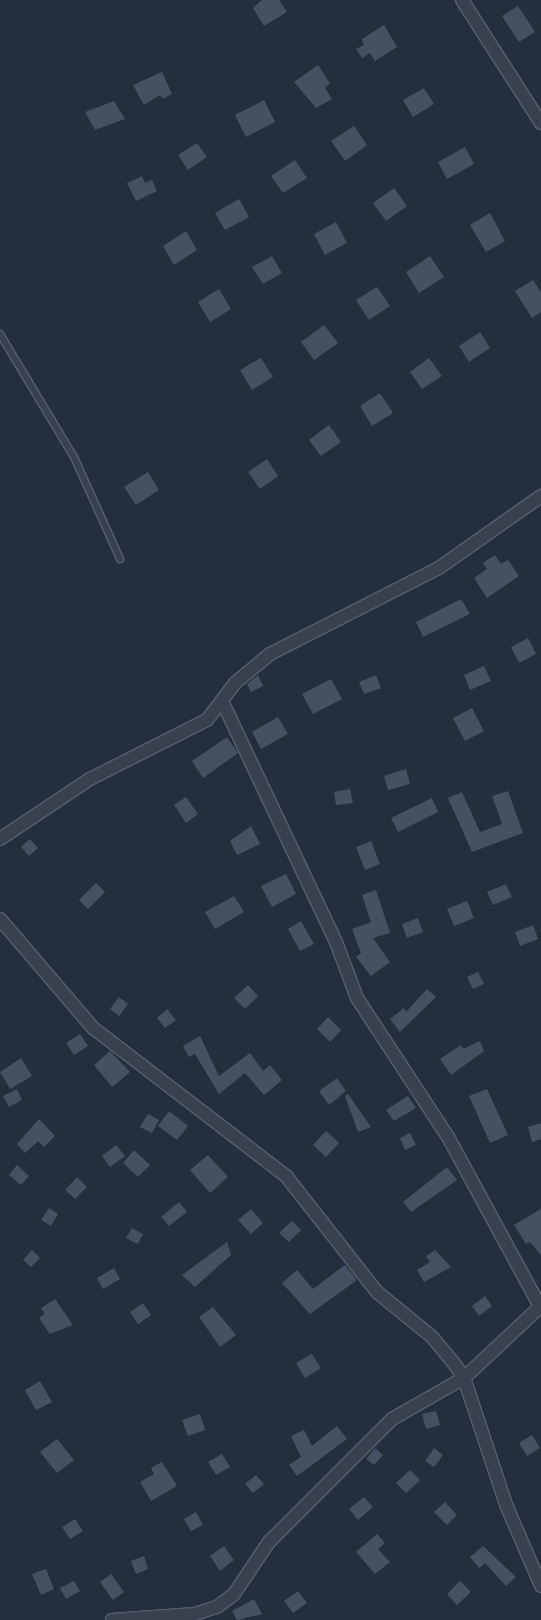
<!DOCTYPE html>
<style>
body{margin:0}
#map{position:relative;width:541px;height:1620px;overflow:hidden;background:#242f3e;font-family:Raleway,sans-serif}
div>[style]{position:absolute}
.building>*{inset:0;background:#455162}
.roads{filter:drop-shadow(1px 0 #565f6c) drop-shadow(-1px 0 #565f6c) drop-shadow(0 1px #565f6c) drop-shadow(0 -1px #565f6c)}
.lane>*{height:6px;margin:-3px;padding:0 3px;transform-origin:3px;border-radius:3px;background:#38414e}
.street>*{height:12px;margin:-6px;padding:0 6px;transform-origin:6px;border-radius:6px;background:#38414e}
span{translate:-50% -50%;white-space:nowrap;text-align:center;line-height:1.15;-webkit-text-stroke:4px #1d2633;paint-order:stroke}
</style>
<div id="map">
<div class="building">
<div style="clip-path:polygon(262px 0,279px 0,287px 12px,264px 26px,253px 8px)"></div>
<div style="clip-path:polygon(518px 6px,535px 32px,519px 42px,502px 16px)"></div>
<div style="clip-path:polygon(384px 25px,397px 47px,375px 61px,370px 53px,362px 58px,356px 49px,364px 45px,362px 39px)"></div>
<div style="clip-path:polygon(318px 65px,330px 83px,325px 88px,332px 99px,316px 108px,294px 82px)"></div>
<div style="clip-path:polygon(162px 72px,172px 94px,163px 99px,160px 95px,144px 105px,133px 85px)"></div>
<div style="clip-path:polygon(424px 88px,434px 104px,413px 117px,403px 100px)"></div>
<div style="clip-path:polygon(264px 100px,275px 122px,246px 137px,235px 115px)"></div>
<div style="clip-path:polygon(114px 101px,125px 119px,95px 130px,85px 112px)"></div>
<div style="clip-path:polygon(354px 126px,367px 145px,345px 161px,331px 141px)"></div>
<div style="clip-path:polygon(197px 143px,207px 157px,188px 170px,178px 155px)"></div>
<div style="clip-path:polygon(465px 147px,474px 164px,447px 179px,438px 162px)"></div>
<div style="clip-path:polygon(295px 160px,307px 178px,283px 193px,271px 176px)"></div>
<div style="clip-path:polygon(142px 176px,145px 183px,152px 180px,157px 191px,136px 201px,127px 183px)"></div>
<div style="clip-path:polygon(394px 188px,407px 206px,386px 221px,373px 203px)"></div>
<div style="clip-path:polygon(239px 199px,249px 217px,225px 230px,215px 213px)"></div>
<div style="clip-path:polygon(490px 213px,505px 241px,486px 252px,470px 225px)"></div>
<div style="clip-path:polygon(336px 222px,347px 243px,325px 255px,314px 234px)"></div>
<div style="clip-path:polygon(186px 231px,197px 250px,174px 265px,163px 246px)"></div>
<div style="clip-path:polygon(272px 256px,282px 273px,263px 284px,252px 267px)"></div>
<div style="clip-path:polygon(430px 256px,444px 277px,419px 293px,406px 272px)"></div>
<div style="clip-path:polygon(533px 280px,541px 292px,541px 312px,532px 318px,515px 291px)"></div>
<div style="clip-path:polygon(377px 287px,390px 306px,369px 320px,356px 300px)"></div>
<div style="clip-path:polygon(219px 289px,231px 309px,210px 322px,198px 302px)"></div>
<div style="clip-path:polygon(324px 325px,338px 343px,314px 360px,301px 342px)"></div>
<div style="clip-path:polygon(480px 332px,490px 348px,469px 362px,459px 346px)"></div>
<div style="clip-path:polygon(261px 358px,273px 377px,252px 390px,240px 370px)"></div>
<div style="clip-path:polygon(429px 358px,442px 376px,422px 389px,410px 372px)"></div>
<div style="clip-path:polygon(380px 393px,393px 413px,372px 426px,360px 406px)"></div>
<div style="clip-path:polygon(329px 425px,341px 442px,321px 456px,309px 440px)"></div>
<div style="clip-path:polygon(267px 459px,278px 476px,260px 489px,248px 472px)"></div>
<div style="clip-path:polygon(148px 472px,159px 490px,136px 505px,124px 487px)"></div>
<div style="clip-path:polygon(495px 555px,501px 564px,508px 560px,519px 576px,487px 598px,474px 578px,487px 569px,483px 563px)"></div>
<div style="clip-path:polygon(461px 599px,470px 614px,423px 637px,416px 622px)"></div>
<div style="clip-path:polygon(528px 638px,536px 654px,519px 663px,511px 647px)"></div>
<div style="clip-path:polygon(484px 666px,491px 681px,470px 690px,464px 675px)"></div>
<div style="clip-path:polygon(258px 675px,263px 686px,251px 692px,247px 684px)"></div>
<div style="clip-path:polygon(376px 675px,381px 688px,364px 694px,359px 682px)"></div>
<div style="clip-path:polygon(331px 679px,342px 699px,313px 714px,302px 694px)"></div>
<div style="clip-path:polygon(472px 708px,484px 731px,465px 741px,453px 718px)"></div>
<div style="clip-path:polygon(278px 717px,288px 734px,261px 749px,252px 732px)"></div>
<div style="clip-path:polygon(227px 737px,238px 753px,203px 778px,192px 761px)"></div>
<div style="clip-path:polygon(406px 769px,410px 784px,388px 790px,384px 776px)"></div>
<div style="clip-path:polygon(350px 789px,353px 803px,336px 805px,334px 792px)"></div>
<div style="clip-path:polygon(508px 791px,523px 833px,472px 852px,448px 798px,462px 792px,480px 832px,502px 824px,492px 796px)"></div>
<div style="clip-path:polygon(186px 797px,198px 814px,186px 823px,174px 805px)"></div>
<div style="clip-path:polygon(432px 798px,438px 812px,398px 832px,391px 818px)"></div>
<div style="clip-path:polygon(251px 826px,260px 844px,237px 855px,230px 841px)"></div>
<div style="clip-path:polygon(30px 839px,38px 848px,29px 856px,21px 847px)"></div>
<div style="clip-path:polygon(371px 841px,380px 864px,365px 870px,356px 847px)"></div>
<div style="clip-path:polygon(286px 874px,296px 894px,272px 907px,261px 886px)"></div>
<div style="clip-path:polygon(96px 883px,105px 892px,88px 909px,79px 900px)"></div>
<div style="clip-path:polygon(506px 884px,512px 897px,493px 905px,487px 892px)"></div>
<div style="clip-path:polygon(376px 890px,390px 933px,373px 938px,390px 962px,371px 976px,356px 957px,361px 953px,352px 929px,371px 922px,362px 895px)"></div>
<div style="clip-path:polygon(234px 896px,244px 912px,215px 929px,205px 912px)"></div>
<div style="clip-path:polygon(467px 901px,474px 918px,454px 926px,447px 909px)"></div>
<div style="clip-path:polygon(418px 918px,423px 932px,407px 938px,402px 924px)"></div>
<div style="clip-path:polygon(301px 921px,314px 944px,300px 951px,288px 929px)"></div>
<div style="clip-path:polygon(533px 925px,538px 939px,520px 946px,515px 932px)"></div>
<div style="clip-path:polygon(478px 972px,484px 984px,473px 989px,467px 977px)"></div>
<div style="clip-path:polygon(248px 985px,258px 996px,245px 1009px,234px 998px)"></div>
<div style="clip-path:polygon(427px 989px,436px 997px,400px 1032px,390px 1019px,404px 1008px,406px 1012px)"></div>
<div style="clip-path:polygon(119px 997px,128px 1004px,119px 1016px,110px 1009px)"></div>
<div style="clip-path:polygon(167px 1009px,176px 1020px,165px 1028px,157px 1018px)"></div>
<div style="clip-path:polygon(328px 1017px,341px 1030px,330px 1042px,317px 1029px)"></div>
<div style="clip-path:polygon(80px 1034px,88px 1046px,74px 1055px,66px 1043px)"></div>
<div style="clip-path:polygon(200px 1036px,219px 1076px,250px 1053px,263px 1071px,270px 1065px,282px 1080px,264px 1095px,245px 1073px,219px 1094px,195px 1054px,189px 1057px,183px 1046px)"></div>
<div style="clip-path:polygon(480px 1041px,484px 1051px,451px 1075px,440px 1059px,461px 1045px,463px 1049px)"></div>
<div style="clip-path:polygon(110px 1051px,130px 1072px,112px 1087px,94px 1065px)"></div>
<div style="clip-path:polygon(21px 1058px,32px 1076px,10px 1089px,0 1072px)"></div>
<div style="clip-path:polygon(337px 1078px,346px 1091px,329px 1105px,319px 1091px)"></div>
<div style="clip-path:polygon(17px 1089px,22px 1100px,9px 1107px,3px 1096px)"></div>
<div style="clip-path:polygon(487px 1089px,508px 1135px,490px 1143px,469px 1096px)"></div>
<div style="clip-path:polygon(348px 1094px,371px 1127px,358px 1132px,345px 1096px)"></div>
<div style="clip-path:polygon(408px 1096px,416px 1108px,394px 1121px,386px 1110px)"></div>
<div style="clip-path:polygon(169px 1111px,188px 1126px,177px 1140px,158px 1126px)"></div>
<div style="clip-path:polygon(148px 1114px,159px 1120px,152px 1133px,140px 1127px)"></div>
<div style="clip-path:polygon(39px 1119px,55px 1136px,44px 1147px,38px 1141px,25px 1153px,17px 1144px)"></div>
<div style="clip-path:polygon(541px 1123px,541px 1139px,532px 1142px,528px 1127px)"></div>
<div style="clip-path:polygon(326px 1131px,339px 1143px,326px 1157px,313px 1145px)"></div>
<div style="clip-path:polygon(410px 1133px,416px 1145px,405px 1150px,400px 1138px)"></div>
<div style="clip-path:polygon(116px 1145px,125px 1156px,110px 1167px,102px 1156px)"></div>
<div style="clip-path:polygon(134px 1150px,150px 1165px,138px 1177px,123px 1163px)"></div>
<div style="clip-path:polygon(208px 1155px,228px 1177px,210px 1193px,190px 1170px)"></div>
<div style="clip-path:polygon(17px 1165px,29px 1176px,21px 1185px,9px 1175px)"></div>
<div style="clip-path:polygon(447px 1167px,457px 1180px,411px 1212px,403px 1202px)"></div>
<div style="clip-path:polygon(77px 1177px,87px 1187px,75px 1199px,65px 1190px)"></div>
<div style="clip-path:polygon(179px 1202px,187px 1212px,169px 1226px,161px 1217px)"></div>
<div style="clip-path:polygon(49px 1208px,58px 1214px,51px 1226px,41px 1220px)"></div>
<div style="clip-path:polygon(251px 1209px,263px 1223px,251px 1234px,238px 1220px)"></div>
<div style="clip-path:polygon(541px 1209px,541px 1255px,530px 1242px,526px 1244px,514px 1225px)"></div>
<div style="clip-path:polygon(292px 1221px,301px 1230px,289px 1242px,279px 1233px)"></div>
<div style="clip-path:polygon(132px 1228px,143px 1234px,138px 1244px,126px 1238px)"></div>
<div style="clip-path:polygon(227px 1242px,231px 1255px,195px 1287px,182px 1275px)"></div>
<div style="clip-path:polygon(32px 1250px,40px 1258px,31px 1267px,23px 1260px)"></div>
<div style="clip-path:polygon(435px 1250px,451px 1267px,424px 1282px,417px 1270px,430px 1262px,426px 1256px)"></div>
<div style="clip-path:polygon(345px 1265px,357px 1280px,310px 1314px,282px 1283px,297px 1270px,313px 1289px)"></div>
<div style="clip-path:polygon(114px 1268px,120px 1279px,103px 1289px,97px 1278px)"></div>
<div style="clip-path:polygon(485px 1296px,492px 1306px,479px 1316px,472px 1306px)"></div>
<div style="clip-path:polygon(55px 1299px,73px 1325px,50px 1334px,39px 1318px,45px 1314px,41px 1308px)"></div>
<div style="clip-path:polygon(143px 1303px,151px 1315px,138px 1324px,130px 1312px)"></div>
<div style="clip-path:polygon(213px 1307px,236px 1335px,220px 1347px,199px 1317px)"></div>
<div style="clip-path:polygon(312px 1354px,321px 1368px,305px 1378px,296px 1363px)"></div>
<div style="clip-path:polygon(40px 1381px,52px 1402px,36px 1410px,25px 1390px)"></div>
<div style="clip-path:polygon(436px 1411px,440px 1425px,426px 1429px,422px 1414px)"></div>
<div style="clip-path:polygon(200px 1414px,205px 1430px,188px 1436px,182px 1420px)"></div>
<div style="clip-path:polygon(337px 1426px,347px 1439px,297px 1476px,289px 1465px,301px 1457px,291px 1436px,304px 1430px,312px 1446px)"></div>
<div style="clip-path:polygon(532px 1435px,540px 1448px,527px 1456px,519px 1443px)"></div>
<div style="clip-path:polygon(57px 1439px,74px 1460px,57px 1473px,40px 1452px)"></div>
<div style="clip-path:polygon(375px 1448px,383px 1455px,374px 1465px,366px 1459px)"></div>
<div style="clip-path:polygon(434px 1448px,443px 1455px,434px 1467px,425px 1461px)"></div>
<div style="clip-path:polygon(222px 1454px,230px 1467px,216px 1475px,208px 1462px)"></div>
<div style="clip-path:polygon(162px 1462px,177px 1486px,151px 1501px,140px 1482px,154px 1474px,151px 1468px)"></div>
<div style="clip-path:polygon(410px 1470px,420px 1480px,406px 1493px,396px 1483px)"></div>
<div style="clip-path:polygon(256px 1475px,264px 1484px,253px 1493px,245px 1484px)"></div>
<div style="clip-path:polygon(364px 1497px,373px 1507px,358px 1520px,349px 1509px)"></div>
<div style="clip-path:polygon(445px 1502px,457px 1515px,447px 1525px,434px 1512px)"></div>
<div style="clip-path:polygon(196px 1512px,203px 1525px,191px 1531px,184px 1519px)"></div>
<div style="clip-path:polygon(75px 1519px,83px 1531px,70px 1539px,62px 1527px)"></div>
<div style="clip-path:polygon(377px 1534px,385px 1543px,378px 1549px,390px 1562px,375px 1574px,356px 1552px)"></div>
<div style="clip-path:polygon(224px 1546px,234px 1560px,220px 1571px,210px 1556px)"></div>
<div style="clip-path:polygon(483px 1546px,516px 1577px,506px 1586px,485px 1563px,479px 1568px,470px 1557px)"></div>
<div style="clip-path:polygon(144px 1556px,148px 1569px,136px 1574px,131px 1561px)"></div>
<div style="clip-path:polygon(46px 1569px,54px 1589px,41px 1595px,32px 1574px)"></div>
<div style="clip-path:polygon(111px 1574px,124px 1592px,113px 1600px,100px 1582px)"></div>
<div style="clip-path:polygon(74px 1581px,80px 1591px,66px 1599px,60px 1588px)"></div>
<div style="clip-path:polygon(460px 1581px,471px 1592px,457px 1605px,447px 1594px)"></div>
<div style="clip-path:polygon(298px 1591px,307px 1603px,293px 1613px,284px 1601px)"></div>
<div style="clip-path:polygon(254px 1599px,262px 1614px,237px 1620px,232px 1611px)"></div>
</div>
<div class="roads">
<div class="lane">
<div style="left:0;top:334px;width:144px;rotate:59deg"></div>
<div style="left:74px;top:457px;width:112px;rotate:65.7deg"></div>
</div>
<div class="street">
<div style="left:462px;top:0;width:146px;rotate:57.3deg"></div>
<div style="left:223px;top:703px;width:264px;rotate:64.7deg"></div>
<div style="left:336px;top:942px;width:60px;rotate:69.4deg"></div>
<div style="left:357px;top:998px;width:166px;rotate:56.8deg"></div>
<div style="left:448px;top:1137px;width:195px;rotate:61.5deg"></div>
<div style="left:0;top:839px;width:108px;rotate:-33.7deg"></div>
<div style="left:90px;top:779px;width:131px;rotate:-26.8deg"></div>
<div style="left:207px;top:720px;width:46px;rotate:-52.9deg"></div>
<div style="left:235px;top:683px;width:45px;rotate:-39.6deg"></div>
<div style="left:270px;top:654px;width:190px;rotate:-27deg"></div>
<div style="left:439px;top:568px;width:125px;rotate:-35.2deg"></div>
<div style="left:0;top:919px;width:143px;rotate:49.5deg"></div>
<div style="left:93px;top:1028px;width:243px;rotate:37.5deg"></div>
<div style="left:286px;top:1176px;width:147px;rotate:51.9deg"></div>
<div style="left:377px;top:1292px;width:71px;rotate:39.3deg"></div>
<div style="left:432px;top:1337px;width:33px;rotate:50deg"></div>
<div style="left:453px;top:1362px;width:19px;rotate:55deg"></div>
<div style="left:464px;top:1378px;width:136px;rotate:71.6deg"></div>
<div style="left:507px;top:1507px;width:86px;rotate:66.7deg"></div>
<div style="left:112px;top:1620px;width:83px;rotate:-4.1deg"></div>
<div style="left:195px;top:1614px;width:23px;rotate:-18deg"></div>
<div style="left:217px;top:1607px;width:21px;rotate:-37deg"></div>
<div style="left:234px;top:1594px;width:63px;rotate:-56.1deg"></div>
<div style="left:269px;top:1542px;width:174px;rotate:-45deg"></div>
<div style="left:392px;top:1419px;width:83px;rotate:-29.7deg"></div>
<div style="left:464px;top:1378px;width:104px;rotate:-43.1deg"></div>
</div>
</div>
</div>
